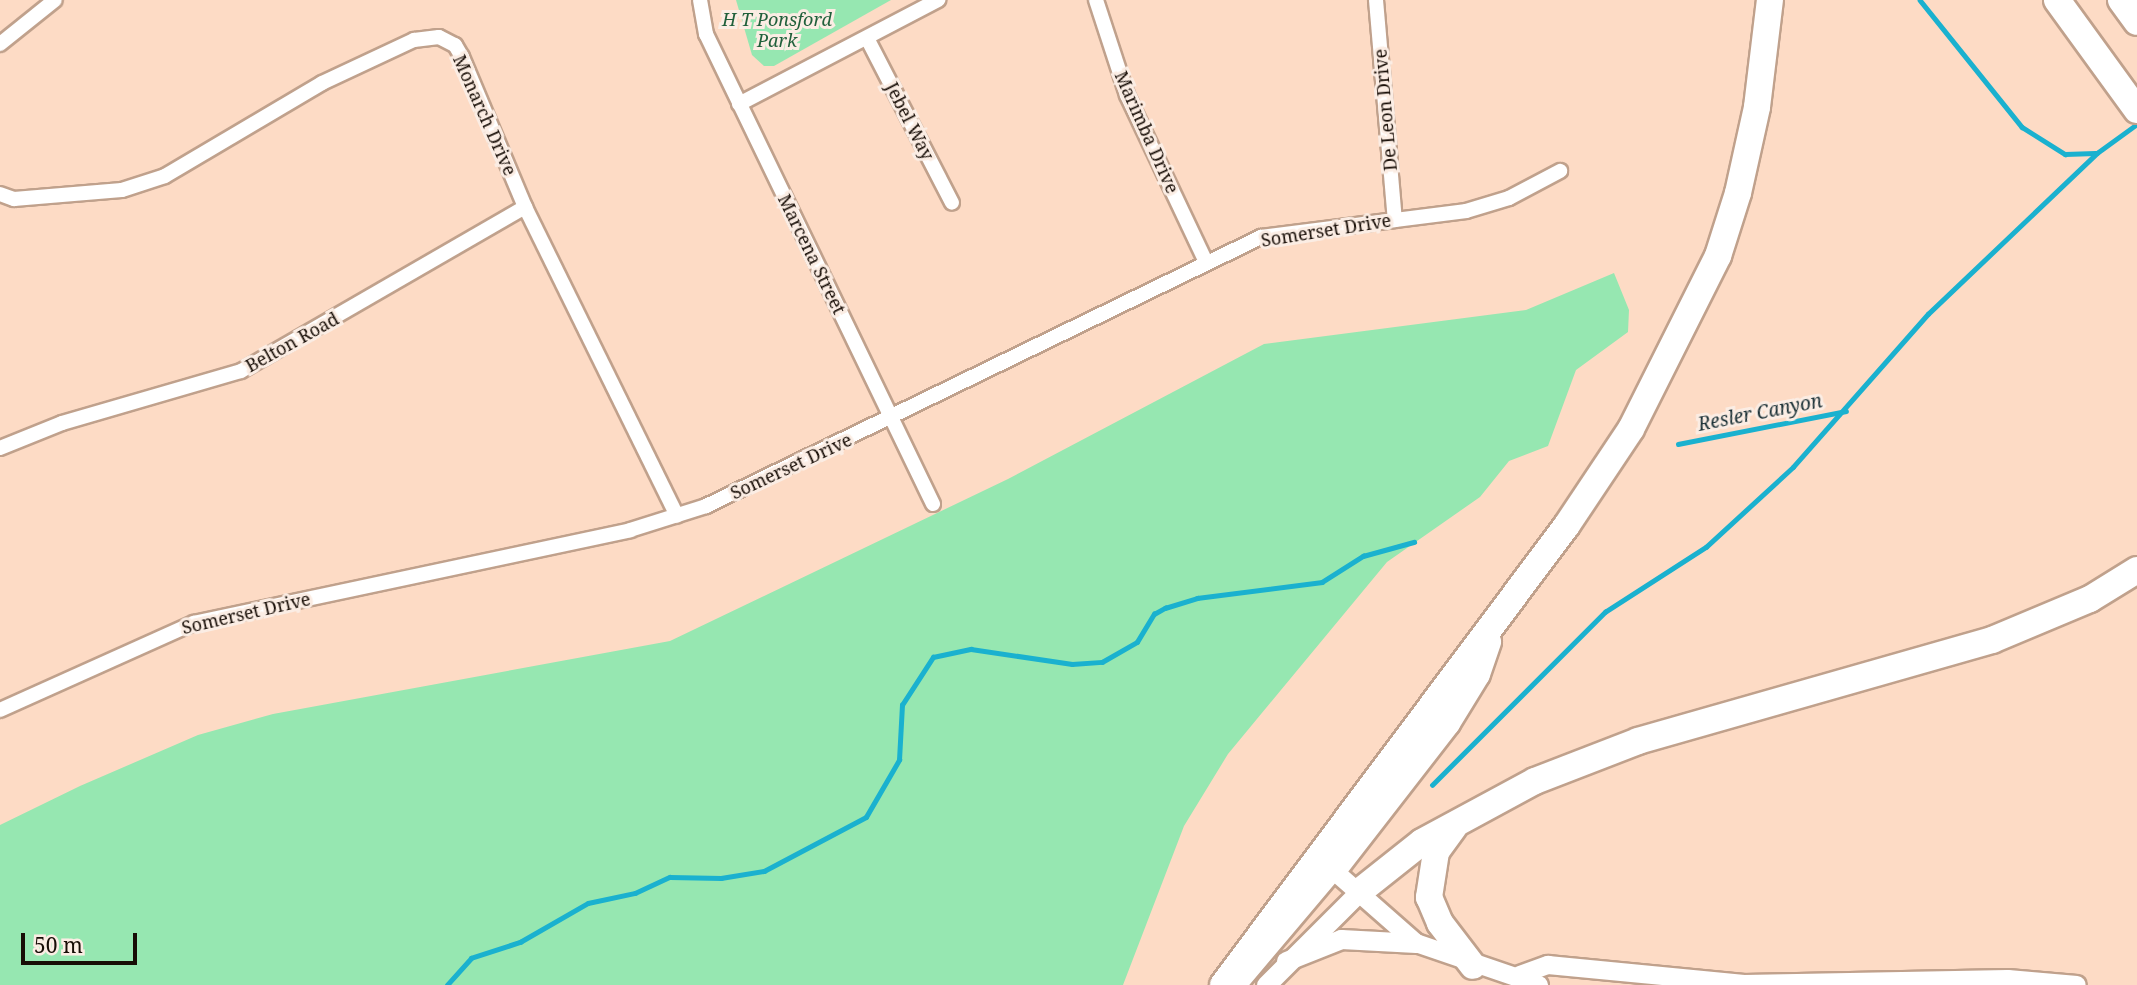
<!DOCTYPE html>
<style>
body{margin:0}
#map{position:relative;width:2137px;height:985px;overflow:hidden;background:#fddbc5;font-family:"Noto Serif",serif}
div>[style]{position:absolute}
.green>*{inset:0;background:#96e7b1}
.stream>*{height:4.5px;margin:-2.25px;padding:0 2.25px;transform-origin:2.25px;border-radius:2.25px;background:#1ab1cf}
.roads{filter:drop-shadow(2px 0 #c0a18c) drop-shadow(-2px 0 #c0a18c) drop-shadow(0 2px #c0a18c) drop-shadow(0 -2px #c0a18c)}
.minor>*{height:14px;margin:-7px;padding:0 7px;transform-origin:7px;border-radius:7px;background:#fff}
.tertiary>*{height:18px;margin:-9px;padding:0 9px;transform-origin:9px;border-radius:9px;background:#fff}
.secondary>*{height:19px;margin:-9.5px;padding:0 9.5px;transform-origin:9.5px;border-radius:9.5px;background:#fff}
.motorway>*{height:26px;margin:-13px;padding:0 13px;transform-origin:13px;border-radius:13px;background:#fff}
span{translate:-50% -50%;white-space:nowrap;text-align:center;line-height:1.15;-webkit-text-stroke:6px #fbede4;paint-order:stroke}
.park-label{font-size:18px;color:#20603b;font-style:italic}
.street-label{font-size:18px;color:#170d06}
.water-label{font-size:19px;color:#192f35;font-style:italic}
.scale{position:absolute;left:21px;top:933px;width:116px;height:32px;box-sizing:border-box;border:4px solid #170d06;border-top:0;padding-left:9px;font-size:21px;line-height:24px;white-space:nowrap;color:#170d06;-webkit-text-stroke:5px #fbede4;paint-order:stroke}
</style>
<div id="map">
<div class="green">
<div style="clip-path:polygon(736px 0,891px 0,774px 66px,764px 66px,752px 55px)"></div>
<div style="clip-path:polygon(1614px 273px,1629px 310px,1628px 332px,1576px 370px,1548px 446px,1509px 461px,1480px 497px,1387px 562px,1228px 754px,1184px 826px,1123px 985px,0 985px,0 825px,80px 786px,198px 735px,273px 714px,670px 641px,1008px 479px,1264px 344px,1526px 310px)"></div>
</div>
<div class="stream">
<div style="left:1920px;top:0;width:163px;rotate:51.2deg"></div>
<div style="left:2022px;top:127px;width:51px;rotate:32.1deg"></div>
<div style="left:2065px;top:154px;width:30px;rotate:-2deg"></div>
<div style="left:1678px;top:444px;width:171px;rotate:-11.1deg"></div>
<div style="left:1432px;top:785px;width:245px;rotate:-45deg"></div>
<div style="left:1605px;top:612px;width:120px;rotate:-32.8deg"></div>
<div style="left:1706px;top:547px;width:118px;rotate:-42.6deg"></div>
<div style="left:1793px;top:467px;width:204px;rotate:-48.6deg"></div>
<div style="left:1928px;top:314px;width:233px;rotate:-43.6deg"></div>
<div style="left:2097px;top:153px;width:49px;rotate:-35.9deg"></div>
<div style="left:447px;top:985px;width:36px;rotate:-48deg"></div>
<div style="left:471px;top:958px;width:52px;rotate:-18.1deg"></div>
<div style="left:520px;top:942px;width:78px;rotate:-29.8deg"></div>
<div style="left:588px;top:903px;width:48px;rotate:-12deg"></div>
<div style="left:635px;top:893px;width:38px;rotate:-25deg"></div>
<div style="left:670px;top:877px;width:51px;rotate:1.1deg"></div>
<div style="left:721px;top:878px;width:44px;rotate:-9.2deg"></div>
<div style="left:764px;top:871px;width:115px;rotate:-27.9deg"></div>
<div style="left:866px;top:817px;width:66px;rotate:-59.9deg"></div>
<div style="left:899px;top:760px;width:55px;rotate:-86.9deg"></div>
<div style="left:902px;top:705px;width:57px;rotate:-57.1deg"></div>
<div style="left:933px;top:657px;width:39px;rotate:-12deg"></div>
<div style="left:971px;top:649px;width:102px;rotate:8.4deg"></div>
<div style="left:1072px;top:664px;width:30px;rotate:-4deg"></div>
<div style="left:1102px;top:662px;width:40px;rotate:-29.7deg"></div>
<div style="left:1137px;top:642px;width:33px;rotate:-59deg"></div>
<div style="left:1154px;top:614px;width:13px;rotate:-29deg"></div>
<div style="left:1165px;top:608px;width:34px;rotate:-17deg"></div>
<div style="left:1197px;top:598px;width:126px;rotate:-7.3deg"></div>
<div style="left:1322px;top:582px;width:49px;rotate:-32.4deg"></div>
<div style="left:1363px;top:556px;width:53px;rotate:-15.4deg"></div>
</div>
<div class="roads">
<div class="minor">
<div style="left:700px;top:0;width:35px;rotate:80deg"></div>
<div style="left:706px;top:34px;width:522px;rotate:64.22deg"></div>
<div style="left:1096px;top:0;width:100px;rotate:71.9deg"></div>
<div style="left:1127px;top:95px;width:183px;rotate:64.7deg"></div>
<div style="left:1376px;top:0;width:221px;rotate:85.1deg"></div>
<div style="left:868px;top:40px;width:183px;rotate:62.7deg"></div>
<div style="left:0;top:44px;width:70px;rotate:-38.7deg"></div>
<div style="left:739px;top:104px;width:225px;rotate:-27.6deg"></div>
<div style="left:0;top:194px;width:15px;rotate:20deg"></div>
<div style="left:14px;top:199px;width:108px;rotate:-4.8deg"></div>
<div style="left:122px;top:190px;width:45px;rotate:-18deg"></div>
<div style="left:165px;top:176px;width:182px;rotate:-30.6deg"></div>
<div style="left:322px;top:83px;width:102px;rotate:-25.1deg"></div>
<div style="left:414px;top:40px;width:25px;rotate:-7deg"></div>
<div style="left:439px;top:37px;width:18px;rotate:27deg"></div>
<div style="left:455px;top:45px;width:14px;rotate:60deg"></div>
<div style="left:462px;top:57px;width:163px;rotate:67.2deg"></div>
<div style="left:525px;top:207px;width:344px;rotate:63.8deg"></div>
<div style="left:0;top:448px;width:67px;rotate:-22deg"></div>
<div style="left:62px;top:423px;width:186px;rotate:-16.2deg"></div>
<div style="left:241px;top:371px;width:328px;rotate:-30deg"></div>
<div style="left:0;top:710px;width:213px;rotate:-24.2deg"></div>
<div style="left:194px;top:623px;width:446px;rotate:-12deg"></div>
<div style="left:630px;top:530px;width:80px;rotate:-17.5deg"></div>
<div style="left:706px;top:506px;width:617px;rotate:-25.86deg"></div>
<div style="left:1261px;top:237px;width:207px;rotate:-7.2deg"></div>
<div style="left:1466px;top:211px;width:45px;rotate:-16.8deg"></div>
<div style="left:1509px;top:198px;width:58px;rotate:-27.9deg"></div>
</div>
<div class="tertiary">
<div style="left:1333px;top:870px;width:111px;rotate:41.3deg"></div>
<div style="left:1416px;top:943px;width:130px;rotate:18.9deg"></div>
<div style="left:1520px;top:975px;width:30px;rotate:-20deg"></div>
<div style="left:1548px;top:965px;width:197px;rotate:5.5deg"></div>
<div style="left:1744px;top:984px;width:264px;rotate:-1.1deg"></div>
<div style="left:2008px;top:979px;width:69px;rotate:5deg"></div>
</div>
<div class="secondary">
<div style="left:1286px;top:961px;width:59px;rotate:-21.8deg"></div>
<div style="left:1341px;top:939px;width:75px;rotate:3.1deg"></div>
<div style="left:1236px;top:985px;width:150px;rotate:-49.9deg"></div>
<div style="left:1266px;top:985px;width:132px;rotate:-45deg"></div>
</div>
<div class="motorway">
<div style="left:2057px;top:0;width:136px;rotate:54deg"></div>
<div style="left:2121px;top:0;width:27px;rotate:54deg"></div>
<div style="left:1454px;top:827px;width:31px;rotate:126deg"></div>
<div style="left:1436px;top:852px;width:46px;rotate:98.8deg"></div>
<div style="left:1429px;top:897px;width:28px;rotate:67deg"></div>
<div style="left:1440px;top:923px;width:54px;rotate:52.5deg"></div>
<div style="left:1333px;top:870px;width:186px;rotate:-52.2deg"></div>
<div style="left:1447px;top:723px;width:57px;rotate:-58.5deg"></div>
<div style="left:1477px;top:674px;width:34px;rotate:-71deg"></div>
<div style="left:1359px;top:892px;width:80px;rotate:-38.4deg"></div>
<div style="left:1422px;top:842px;width:128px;rotate:-28.4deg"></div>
<div style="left:1535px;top:781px;width:110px;rotate:-21.2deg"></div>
<div style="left:1638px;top:741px;width:368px;rotate:-15.9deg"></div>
<div style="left:1992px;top:640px;width:106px;rotate:-22.7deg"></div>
<div style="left:2090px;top:599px;width:55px;rotate:-31.7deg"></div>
<div style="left:1223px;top:985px;width:574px;rotate:-53.21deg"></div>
<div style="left:1567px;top:525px;width:115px;rotate:-56.3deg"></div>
<div style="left:1631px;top:429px;width:194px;rotate:-63.3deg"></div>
<div style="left:1718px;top:256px;width:66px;rotate:-72.4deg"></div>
<div style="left:1738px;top:193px;width:88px;rotate:-77.5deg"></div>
<div style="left:1757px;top:107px;width:108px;rotate:-83.1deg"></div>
</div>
</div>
<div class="park-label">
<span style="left:777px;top:30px">H T Ponsford<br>Park</span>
</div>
<div class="street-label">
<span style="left:1385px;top:110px;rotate:-95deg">De Leon Drive</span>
<span style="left:485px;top:115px;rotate:66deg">Monarch Drive</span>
<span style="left:910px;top:121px;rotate:63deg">Jebel Way</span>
<span style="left:1147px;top:132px;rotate:66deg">Marimba Drive</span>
<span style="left:1326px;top:230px;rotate:-9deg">Somerset Drive</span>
<span style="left:812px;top:254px;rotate:64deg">Marcena Street</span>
<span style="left:292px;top:342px;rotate:-29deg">Belton Road</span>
<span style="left:791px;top:466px;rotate:-25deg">Somerset Drive</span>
<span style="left:246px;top:613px;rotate:-13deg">Somerset Drive</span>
</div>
<div class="water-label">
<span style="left:1760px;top:413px;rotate:-11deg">Resler Canyon</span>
</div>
<div class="scale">50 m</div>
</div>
